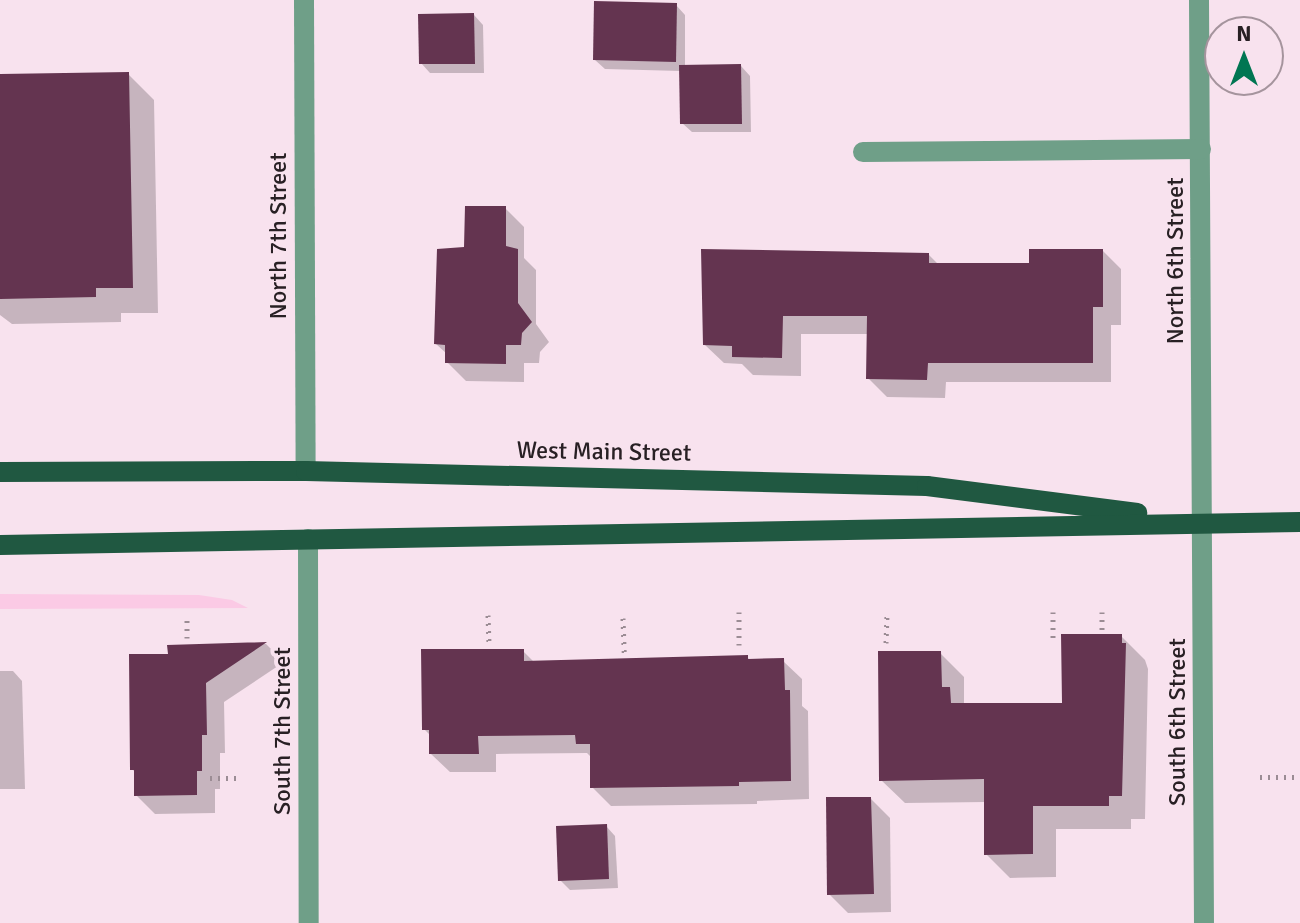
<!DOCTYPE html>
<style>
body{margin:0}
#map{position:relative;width:1300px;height:923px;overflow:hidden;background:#f8e2ee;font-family:Signika,sans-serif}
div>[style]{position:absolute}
.green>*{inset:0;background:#fbcae5}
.shadow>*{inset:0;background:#0003}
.building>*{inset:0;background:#643450}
.path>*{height:5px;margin-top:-2.5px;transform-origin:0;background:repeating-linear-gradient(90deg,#9b8c94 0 2px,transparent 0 8px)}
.minor>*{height:20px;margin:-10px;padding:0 10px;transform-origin:10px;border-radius:10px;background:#6f9f88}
.major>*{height:20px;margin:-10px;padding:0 10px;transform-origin:10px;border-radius:10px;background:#205841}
span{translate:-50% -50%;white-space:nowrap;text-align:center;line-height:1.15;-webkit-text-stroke:8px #f8e2ee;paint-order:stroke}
.street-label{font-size:24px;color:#282024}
.north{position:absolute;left:1204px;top:16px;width:80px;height:80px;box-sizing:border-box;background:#f8e2ee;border:2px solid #a5949d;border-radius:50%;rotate:0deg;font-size:22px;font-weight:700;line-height:32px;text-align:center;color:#282024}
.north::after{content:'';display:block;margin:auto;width:28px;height:36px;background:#007652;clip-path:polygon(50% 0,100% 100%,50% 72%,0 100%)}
</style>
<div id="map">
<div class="green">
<div style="clip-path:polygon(0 594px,199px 595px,232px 600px,248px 608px,0 609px)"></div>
</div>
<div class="shadow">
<div style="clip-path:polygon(676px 5px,685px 15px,685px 67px,741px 66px,750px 76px,751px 132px,692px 132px,682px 123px,681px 71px,605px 69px,595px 60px)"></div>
<div style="clip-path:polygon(474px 15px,483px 25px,484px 73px,430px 73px,421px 63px)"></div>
<div style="clip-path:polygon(128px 74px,154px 100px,158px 313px,121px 313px,121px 322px,12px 324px,0 315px,0 76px)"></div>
<div style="clip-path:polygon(505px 208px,524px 227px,524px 258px,536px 270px,536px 324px,549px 342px,540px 352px,539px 363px,524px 363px,524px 382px,466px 381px,447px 362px,447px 354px,436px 344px,466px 249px)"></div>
<div style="clip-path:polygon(1103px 251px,1121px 269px,1121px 325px,1111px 325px,1111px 382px,946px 382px,945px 398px,887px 397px,868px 378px,869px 334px,801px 334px,801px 376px,753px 375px,742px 364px,724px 363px,705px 345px,929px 255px,939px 265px,1031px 265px)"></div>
<div style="clip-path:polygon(1121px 636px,1145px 660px,1148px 669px,1145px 819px,1131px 819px,1131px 829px,1056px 829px,1056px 877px,1010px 878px,986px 854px,986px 802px,905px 803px,881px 780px,940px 653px,964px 677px,964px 703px,1064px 705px)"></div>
<div style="clip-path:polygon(266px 644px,284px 662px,224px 702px,225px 753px,220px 753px,220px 789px,215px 789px,215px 813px,155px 814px,136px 795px,136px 773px,132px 769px,170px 656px,169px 647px)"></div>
<div style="clip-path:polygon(523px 651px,535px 663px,747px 657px,751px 661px,783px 661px,802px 679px,802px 706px,808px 711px,809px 799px,757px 801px,757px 804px,611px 806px,592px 787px,592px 758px,587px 753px,496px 754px,496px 772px,450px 772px,431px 754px,431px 736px,424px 729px)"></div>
<div style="clip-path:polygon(0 671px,13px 671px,22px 681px,25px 789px,0 789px)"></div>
<div style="clip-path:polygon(871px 799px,890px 818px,891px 912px,848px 913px,829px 894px)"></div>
<div style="clip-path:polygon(606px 826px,615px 836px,618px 888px,570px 890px,560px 880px)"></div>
</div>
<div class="building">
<div style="clip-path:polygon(594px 1px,677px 3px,676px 62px,593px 60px)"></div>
<div style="clip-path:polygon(474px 13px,475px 64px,419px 64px,418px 14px)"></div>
<div style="clip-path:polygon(741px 64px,742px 124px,680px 124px,679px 65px)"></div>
<div style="clip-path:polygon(129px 72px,133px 288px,96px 288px,96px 297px,0 299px,0 74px)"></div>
<div style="clip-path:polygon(465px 206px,506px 206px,506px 246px,518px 249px,518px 303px,532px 322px,522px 333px,521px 345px,506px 345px,506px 364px,445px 363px,445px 345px,434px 344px,437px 249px,464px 247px)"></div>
<div style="clip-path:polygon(701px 249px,929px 253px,929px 263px,1029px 263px,1029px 249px,1103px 249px,1103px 307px,1093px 307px,1093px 363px,928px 363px,927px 380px,866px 379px,867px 316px,783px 316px,782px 358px,732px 357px,732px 346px,703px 345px)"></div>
<div style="clip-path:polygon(1061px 634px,1122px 634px,1122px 643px,1126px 643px,1122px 796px,1109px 796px,1109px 806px,1033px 806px,1033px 854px,984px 855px,984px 779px,879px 781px,878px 651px,941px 651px,942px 687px,950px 687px,951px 703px,1062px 703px)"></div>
<div style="clip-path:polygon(267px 642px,206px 683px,207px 735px,202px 735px,202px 771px,197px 771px,197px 795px,134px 796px,134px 770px,130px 770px,129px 654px,168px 654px,167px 645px)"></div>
<div style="clip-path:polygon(421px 649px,524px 649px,524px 661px,748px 655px,748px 659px,784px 658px,785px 690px,790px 690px,791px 781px,739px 782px,739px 786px,590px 788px,590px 744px,576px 744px,575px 735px,478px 736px,479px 754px,429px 754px,429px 730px,422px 730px)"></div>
<div style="clip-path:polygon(826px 797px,871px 797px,874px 894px,827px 895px)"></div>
<div style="clip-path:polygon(607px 824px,609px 879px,558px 881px,556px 826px)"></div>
</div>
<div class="path">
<div style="left:739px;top:612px;width:33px;rotate:90deg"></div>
<div style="left:1053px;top:612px;width:31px;rotate:90deg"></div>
<div style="left:1102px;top:612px;width:19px;rotate:90deg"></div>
<div style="left:488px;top:615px;width:30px;rotate:88deg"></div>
<div style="left:623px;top:618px;width:36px;rotate:88deg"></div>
<div style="left:187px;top:638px;width:21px;rotate:-90deg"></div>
<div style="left:886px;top:643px;width:31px;rotate:-88deg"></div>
<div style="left:1260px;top:777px;width:40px"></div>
<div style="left:210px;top:778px;width:29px"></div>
</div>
<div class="minor">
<div style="left:304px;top:0;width:471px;rotate:89.8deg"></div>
<div style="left:1199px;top:0;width:923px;rotate:89.69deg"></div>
<div style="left:863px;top:152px;width:338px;rotate:-0.5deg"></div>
<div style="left:308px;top:539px;width:384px;rotate:89.9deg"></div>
</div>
<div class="major">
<div style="left:0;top:472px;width:306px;rotate:-0.2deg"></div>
<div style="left:306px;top:471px;width:621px;rotate:1.38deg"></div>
<div style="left:927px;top:486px;width:212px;rotate:7.3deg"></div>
<div style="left:0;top:545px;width:1300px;rotate:-1.01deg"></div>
</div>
<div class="street-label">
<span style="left:279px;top:236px;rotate:-90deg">North 7th Street</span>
<span style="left:1176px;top:261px;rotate:-90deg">North 6th Street</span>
<span style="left:604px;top:452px;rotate:1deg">West Main Street</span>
<span style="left:1178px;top:722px;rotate:-90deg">South 6th Street</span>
<span style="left:283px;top:731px;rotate:-90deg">South 7th Street</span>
</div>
<div class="north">N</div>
</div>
